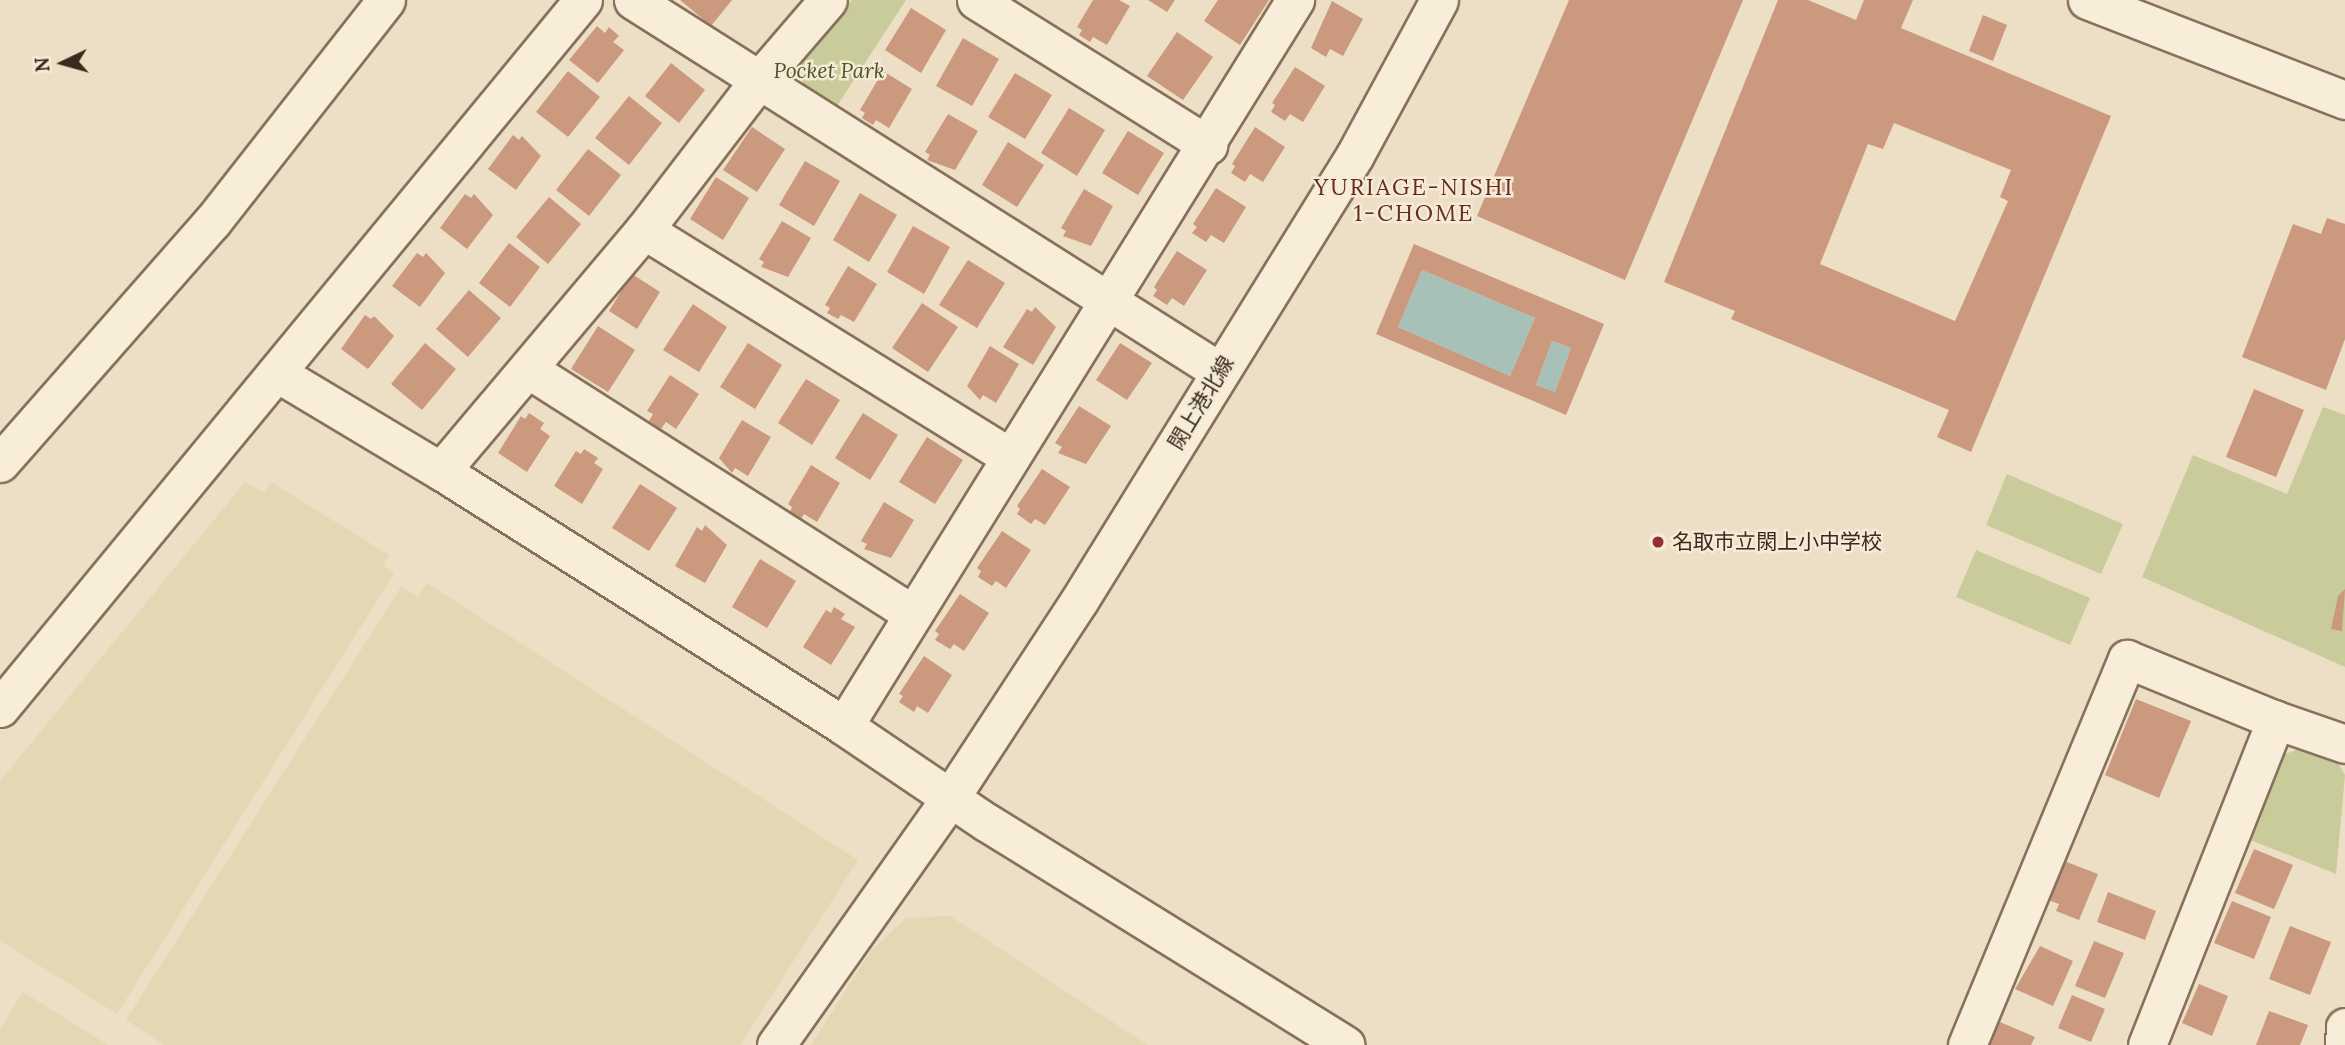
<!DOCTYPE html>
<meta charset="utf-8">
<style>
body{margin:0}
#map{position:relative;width:2345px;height:1045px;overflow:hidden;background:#eddfc6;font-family:Lora,"Noto Sans JP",serif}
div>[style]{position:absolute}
.farmland>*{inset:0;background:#e3d8b3}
.green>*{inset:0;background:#c9cc9a}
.water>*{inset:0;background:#a7c1b8}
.building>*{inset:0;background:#cb997d}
.roads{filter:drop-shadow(2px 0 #88715c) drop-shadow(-2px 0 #88715c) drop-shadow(0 2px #88715c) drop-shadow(0 -2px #88715c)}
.minor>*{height:37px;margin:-18.5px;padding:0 18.5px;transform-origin:18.5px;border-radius:18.5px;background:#f8edd9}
.dots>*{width:19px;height:19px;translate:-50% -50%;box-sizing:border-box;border:4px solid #f5ead5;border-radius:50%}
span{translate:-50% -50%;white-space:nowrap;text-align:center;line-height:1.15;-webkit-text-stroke:5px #f5ead5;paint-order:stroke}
.park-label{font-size:21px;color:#4c5526;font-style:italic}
.street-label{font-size:21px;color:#392a1f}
.poi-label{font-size:21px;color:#392a1f}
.left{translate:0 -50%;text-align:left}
.neighbourhood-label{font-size:23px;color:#652a20;letter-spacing:2px}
.north{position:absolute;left:28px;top:28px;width:70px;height:70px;-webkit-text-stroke:5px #f5ead5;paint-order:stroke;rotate:265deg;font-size:19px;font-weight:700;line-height:28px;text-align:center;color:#392a1f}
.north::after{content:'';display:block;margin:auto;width:24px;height:32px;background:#392a1f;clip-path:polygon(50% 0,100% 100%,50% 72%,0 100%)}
</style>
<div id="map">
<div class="farmland">
<div style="clip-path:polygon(245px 482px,264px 492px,271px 482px,389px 555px,383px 566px,394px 574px,117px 1014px,0 941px,0 781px)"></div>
<div style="clip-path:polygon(427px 583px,858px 860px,740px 1045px,164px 1045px,126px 1020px,401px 587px,418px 597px)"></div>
<div style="clip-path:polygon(950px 916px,1148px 1045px,811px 1045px,870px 952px,906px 918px)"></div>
<div style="clip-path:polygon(23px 992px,108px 1045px,0 1045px,0 1029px)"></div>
</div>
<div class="green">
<div style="clip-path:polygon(852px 0,906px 0,835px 109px,803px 86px,801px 63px)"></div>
<div style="clip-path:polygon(2323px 407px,2345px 415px,2345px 667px,2142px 577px,2193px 455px,2287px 494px)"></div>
<div style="clip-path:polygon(2007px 474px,2123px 524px,2101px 574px,1986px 525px)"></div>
<div style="clip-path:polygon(1976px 550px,2090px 598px,2070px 645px,1956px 597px)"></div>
<div style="clip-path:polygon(2309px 745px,2337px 761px,2345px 775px,2336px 874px,2248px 839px,2283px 755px)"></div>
</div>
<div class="water">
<div style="clip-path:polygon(1422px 270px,1535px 318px,1510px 376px,1398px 327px)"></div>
<div style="clip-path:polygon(1552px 341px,1571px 348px,1555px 392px,1536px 385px)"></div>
</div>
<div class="building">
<div style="clip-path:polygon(680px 0,732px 0,711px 26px)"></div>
<div style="clip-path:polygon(1093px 0,1119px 0,1130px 6px,1107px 45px,1093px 37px,1090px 42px,1079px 35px,1082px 30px,1077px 27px)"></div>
<div style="clip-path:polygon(1148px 0,1175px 0,1167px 12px)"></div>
<div style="clip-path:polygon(1218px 0,1269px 0,1240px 45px,1204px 21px)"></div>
<div style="clip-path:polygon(1569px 0,1743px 0,1625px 280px,1477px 216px)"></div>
<div style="clip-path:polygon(evenodd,1778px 0,1808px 0,1856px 20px,1864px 0,1913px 0,1901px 28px,2111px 116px,1971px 452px,1937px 437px,1949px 410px,1731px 319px,1735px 311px,1664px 282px,1778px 0,1894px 123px,2011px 170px,2000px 197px,2008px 201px,1955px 321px,1820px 264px,1868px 144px,1883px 149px,1894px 123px)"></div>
<div style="clip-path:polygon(1332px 1px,1363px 19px,1343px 56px,1330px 49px,1326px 57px,1311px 48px)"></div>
<div style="clip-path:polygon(911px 8px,946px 30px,921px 73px,885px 50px)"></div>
<div style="clip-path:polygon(1983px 15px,2007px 25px,1993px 61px,1969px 51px)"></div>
<div style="clip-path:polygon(597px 26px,605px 33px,609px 27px,619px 36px,613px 42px,624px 50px,598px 83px,569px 60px)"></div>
<div style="clip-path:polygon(1177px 32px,1213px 57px,1183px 100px,1147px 76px)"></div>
<div style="clip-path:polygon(963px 38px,999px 59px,972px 106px,936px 86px)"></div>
<div style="clip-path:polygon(671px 63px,705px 90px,679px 123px,645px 96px)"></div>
<div style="clip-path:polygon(1295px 67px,1325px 86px,1303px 122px,1290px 114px,1285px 121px,1271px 112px,1275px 105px,1272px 103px)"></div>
<div style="clip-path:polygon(568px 71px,600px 97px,568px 137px,536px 112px)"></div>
<div style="clip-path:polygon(883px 71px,912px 89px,889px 128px,876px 120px,873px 125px,862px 118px,865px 113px,860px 110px)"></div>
<div style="clip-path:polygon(1015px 73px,1052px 95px,1025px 139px,988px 117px)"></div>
<div style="clip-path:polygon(629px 96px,662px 123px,629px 165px,595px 138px)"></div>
<div style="clip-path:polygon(1069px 108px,1105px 130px,1077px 176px,1041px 153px)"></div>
<div style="clip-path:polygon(948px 114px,978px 131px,955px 170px,927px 160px,930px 155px,925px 152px)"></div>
<div style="clip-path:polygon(752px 127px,785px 149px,757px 192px,723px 170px)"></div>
<div style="clip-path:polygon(1255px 127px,1285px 147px,1263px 182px,1250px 174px,1245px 182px,1231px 173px,1235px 166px,1232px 164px)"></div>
<div style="clip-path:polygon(1128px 131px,1164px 153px,1138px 195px,1102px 173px)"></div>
<div style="clip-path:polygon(513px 135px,519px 140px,522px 136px,541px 156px,516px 190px,488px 169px)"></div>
<div style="clip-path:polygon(1008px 142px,1044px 165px,1017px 207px,982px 185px)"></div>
<div style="clip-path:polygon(588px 149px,621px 175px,589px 216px,556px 190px)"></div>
<div style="clip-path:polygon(805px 161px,840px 181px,814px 226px,779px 205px)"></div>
<div style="clip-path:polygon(716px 177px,749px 198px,723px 240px,690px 219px)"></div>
<div style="clip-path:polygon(1216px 188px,1246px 207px,1224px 243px,1211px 235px,1206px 242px,1192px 233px,1197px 227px,1193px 224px)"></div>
<div style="clip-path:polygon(1084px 189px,1113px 206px,1091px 246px,1063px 236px,1066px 231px,1061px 228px)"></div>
<div style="clip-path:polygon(860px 193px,897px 215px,869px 262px,833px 240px)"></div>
<div style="clip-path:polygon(465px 194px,471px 198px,474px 194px,493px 215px,467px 249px,440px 228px)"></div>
<div style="clip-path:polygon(549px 197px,581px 224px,548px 264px,516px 237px)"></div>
<div style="clip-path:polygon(2327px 218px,2345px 224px,2345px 339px,2326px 390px,2242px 357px,2293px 224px,2321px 234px)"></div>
<div style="clip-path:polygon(782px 221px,811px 238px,788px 277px,761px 267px,764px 262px,759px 259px)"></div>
<div style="clip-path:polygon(913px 226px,950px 247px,924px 294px,887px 272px)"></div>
<div style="clip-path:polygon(509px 243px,540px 267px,510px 307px,479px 283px)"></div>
<div style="clip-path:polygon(evenodd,1414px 244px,1604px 324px,1566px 415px,1376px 334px,1414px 244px,1422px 270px,1535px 318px,1510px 376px,1398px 327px,1422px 270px,1414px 244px,1552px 341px,1571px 348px,1555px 392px,1536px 385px,1552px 341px)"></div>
<div style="clip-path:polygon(1177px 251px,1207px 270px,1184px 306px,1172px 298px,1167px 305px,1153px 296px,1157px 290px,1154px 287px)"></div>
<div style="clip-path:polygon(417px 253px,423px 257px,426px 253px,445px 273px,420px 307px,392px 286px)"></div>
<div style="clip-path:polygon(968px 260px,1005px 283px,977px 328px,939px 305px)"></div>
<div style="clip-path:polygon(848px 266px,877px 284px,854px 322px,841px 315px,838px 319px,827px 313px,830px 308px,825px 305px)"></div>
<div style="clip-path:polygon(632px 274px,660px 292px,637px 329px,609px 311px)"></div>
<div style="clip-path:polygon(469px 290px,501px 318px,468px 357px,436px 329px)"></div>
<div style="clip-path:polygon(922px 303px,958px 327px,928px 372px,892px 348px)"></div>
<div style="clip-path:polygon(693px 304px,727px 327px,699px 372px,663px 350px)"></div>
<div style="clip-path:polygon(1035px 307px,1056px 327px,1033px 365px,1003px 347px,1027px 309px,1032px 312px)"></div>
<div style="clip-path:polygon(365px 315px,371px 319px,374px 316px,394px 336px,368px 369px,341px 349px)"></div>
<div style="clip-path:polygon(598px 326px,635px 350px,608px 392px,571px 369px)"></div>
<div style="clip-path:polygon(425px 343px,456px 369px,422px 410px,391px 384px)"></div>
<div style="clip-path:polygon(748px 343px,782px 365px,755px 409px,720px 387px)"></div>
<div style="clip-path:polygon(1120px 343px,1152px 363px,1127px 400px,1096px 380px)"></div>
<div style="clip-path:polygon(990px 346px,1019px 364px,996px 403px,983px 395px,980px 400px,967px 386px)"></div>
<div style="clip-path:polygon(670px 375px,699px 394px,676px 429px,666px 422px,661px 429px,649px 421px,653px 414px,647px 411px)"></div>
<div style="clip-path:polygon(806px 379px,840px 400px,812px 445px,778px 423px)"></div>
<div style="clip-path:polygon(2254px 389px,2304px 410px,2276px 477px,2226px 457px)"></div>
<div style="clip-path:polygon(1079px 406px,1111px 426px,1086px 464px,1058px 453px,1062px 447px,1055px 443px)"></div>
<div style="clip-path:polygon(529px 413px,544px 423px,540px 429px,550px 436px,527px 472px,498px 453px,521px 416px,525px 419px)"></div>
<div style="clip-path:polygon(863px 413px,898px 435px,870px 480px,835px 458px)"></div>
<div style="clip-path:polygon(742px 420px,771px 437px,748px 476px,735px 468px,732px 473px,719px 458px)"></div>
<div style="clip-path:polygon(927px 437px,963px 460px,935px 504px,899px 482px)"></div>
<div style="clip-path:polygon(584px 449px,598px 458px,594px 463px,603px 469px,582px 504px,554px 486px,576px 451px,581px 454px)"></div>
<div style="clip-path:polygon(811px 465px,840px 483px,817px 522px,804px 514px,801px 519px,790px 512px,792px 507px,788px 504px)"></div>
<div style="clip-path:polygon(1042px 469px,1070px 487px,1045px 525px,1035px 519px,1031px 524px,1017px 514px,1020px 509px,1017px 506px)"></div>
<div style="clip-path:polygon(640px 484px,677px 508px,649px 551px,612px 528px)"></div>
<div style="clip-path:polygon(884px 502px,914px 520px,891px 558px,864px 549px,867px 544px,861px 541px)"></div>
<div style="clip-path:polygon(705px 525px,727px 545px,705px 583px,675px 566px,697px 527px,702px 531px)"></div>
<div style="clip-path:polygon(1002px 531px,1031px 550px,1006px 588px,996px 581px,992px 586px,978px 577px,981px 571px,977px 568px)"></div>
<div style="clip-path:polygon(760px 559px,796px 581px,767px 628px,732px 607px)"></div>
<div style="clip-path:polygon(2345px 589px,2342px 631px,2331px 629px,2338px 596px)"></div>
<div style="clip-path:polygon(960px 594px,989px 613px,964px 651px,954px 644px,950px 649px,935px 640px,939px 634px,935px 631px)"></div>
<div style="clip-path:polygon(834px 607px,845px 614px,841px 619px,855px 627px,831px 665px,803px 647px,826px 610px,831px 613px)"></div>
<div style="clip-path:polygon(924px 656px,952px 675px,928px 713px,917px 706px,914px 712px,899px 702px,903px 696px,899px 694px)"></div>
<div style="clip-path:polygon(2136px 699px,2191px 721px,2159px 798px,2105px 775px)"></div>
<div style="clip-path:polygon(2254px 849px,2293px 865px,2274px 909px,2235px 893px)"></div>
<div style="clip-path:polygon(2064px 861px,2098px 874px,2079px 920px,2056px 911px,2059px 904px,2048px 900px)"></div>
<div style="clip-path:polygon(2108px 892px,2156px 911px,2145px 940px,2097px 922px)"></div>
<div style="clip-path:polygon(2232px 901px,2271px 917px,2254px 959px,2214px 943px)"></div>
<div style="clip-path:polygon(2290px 926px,2331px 942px,2310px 995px,2269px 979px)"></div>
<div style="clip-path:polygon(2094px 941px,2124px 953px,2105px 998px,2075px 986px)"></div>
<div style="clip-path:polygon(2040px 946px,2073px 961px,2053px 1006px,2015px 989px)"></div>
<div style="clip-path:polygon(2199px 984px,2228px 996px,2212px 1036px,2182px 1023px)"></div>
<div style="clip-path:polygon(2072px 995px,2105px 1009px,2091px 1042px,2058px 1028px)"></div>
<div style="clip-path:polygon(2269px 1011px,2308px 1025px,2300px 1045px,2256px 1045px)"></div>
<div style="clip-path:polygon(2000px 1022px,2035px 1037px,2031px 1045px,1985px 1045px)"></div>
</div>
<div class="roads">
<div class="minor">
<div style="left:633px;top:0;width:694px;rotate:32.34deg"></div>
<div style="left:976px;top:0;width:274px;rotate:32deg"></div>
<div style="left:2087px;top:0;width:277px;rotate:21.2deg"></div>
<div style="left:644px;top:230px;width:431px;rotate:31.8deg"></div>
<div style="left:528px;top:369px;width:456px;rotate:32.5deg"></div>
<div style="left:277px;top:373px;width:191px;rotate:30.9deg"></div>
<div style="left:441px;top:471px;width:477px;rotate:32.3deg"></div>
<div style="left:844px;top:726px;width:171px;rotate:34.1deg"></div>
<div style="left:986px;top:822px;width:423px;rotate:31.8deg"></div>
<div style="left:0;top:463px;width:321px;rotate:-48.7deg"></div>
<div style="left:212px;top:222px;width:282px;rotate:-51.9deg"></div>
<div style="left:441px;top:471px;width:315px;rotate:-49.9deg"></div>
<div style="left:644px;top:230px;width:190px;rotate:-52.5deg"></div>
<div style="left:760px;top:79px;width:104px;rotate:-49.3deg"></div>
<div style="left:0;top:708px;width:917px;rotate:-50.53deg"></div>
<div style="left:844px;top:726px;width:855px;rotate:-58.15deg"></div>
<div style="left:776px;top:1045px;width:302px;rotate:-54.8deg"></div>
<div style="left:950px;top:798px;width:235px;rotate:-56.8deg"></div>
<div style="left:1079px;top:601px;width:524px;rotate:-58.25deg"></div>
<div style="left:1355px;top:155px;width:176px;rotate:-61.5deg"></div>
<div style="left:1967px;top:1045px;width:418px;rotate:-67.5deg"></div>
<div style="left:2127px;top:659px;width:161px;rotate:22.3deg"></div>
<div style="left:2147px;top:1045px;width:350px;rotate:-68.4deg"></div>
<div style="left:2276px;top:720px;width:73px;rotate:19.2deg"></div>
<div style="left:2344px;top:1045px;width:18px;rotate:-87deg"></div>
</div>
</div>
<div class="dots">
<div style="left:1658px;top:542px;background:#962d34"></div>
</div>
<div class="park-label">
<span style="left:829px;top:71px">Pocket Park</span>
</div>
<div class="street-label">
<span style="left:1201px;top:403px;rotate:-59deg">閖上港北線</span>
</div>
<div class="poi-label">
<span class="left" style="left:1672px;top:542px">名取市立閖上小中学校</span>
</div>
<div class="neighbourhood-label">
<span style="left:1414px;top:200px">YURIAGE-NISHI<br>1-CHOME</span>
</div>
<div class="north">N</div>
</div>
